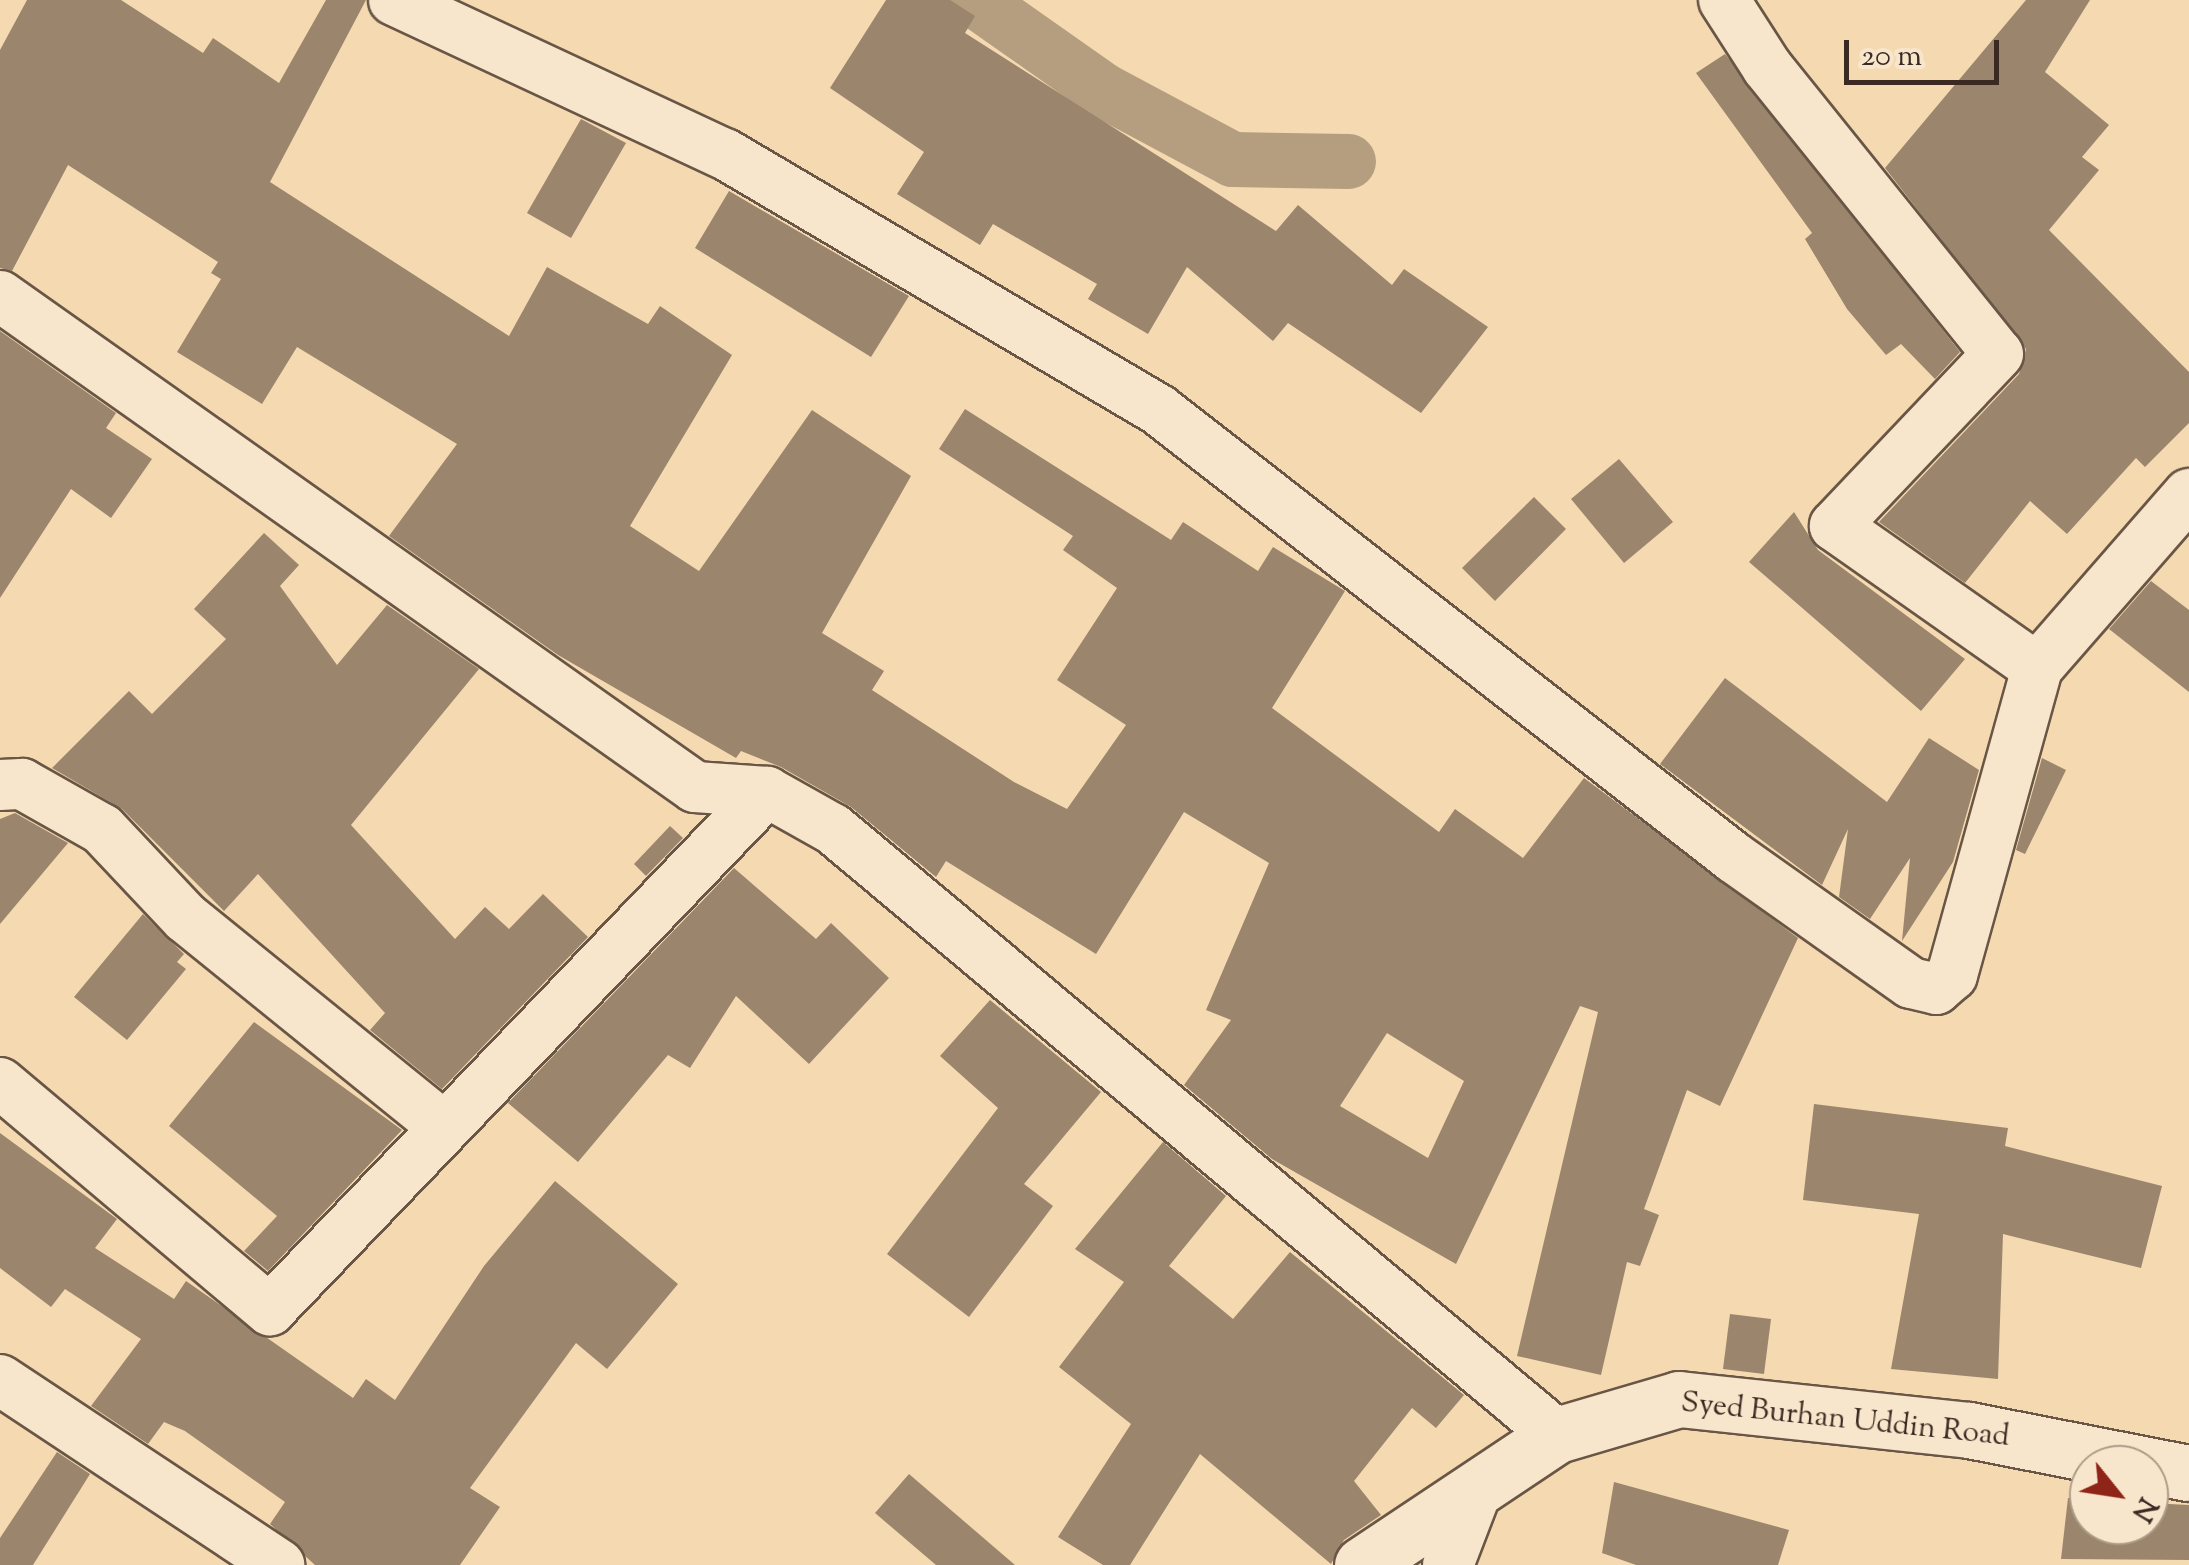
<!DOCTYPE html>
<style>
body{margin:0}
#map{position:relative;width:2189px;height:1565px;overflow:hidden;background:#f5d9b1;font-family:"Sorts Mill Goudy",serif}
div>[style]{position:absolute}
.canal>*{height:55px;margin:-27.5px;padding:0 27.5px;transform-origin:27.5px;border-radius:27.5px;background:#b59e80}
.building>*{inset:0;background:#9b856c}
.roads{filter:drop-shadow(2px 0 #695646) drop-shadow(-2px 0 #695646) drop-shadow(0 2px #695646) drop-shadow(0 -2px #695646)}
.street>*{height:50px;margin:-25px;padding:0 25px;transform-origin:25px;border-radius:25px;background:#f8e6cc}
.secondary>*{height:55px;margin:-27.5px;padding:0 27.5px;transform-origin:27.5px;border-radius:27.5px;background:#f8e6cc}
span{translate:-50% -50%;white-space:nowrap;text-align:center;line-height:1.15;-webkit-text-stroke:8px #f8e6cc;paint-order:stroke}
.street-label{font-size:30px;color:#3a2a22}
.north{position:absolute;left:2069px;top:1445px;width:100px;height:100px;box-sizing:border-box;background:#f8e6cc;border:2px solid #ac9b88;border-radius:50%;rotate:120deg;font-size:28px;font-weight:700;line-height:40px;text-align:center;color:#3a2a22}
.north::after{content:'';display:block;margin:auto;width:35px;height:45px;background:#8f2418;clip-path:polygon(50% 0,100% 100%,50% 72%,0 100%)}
.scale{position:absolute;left:1844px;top:40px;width:155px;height:45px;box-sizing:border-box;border:5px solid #3a2a22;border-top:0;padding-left:12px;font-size:30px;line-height:35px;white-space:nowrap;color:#3a2a22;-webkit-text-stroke:8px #f8e6cc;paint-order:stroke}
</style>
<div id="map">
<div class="canal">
<div style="left:975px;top:0;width:156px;rotate:35.1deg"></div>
<div style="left:1103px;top:90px;width:146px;rotate:28.1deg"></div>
<div style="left:1232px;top:159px;width:116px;rotate:1deg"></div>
</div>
<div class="building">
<div style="clip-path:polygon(evenodd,27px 0,121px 0,203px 53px,213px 38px,279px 83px,326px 0,366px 0,270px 182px,509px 336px,547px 267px,648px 324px,660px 306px,732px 355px,630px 526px,699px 571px,812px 410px,911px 476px,822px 633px,884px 671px,872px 690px,1014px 782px,1067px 809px,1126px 725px,1057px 680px,1117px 588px,1063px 550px,1073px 536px,939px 449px,965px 409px,1171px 540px,1183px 522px,1258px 571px,1273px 547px,1345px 591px,1272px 708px,1439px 832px,1455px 809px,1523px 858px,1584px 778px,1798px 938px,1720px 1106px,1687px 1090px,1644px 1209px,1659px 1215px,1640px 1266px,1627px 1262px,1601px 1375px,1517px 1356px,1598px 1012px,1580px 1006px,1456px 1264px,1272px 1159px,1184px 1085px,1231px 1020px,1206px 1010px,1269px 863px,1184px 812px,1096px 954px,946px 861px,936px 877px,851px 807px,781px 767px,741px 751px,736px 758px,558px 655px,389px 536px,457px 444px,297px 347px,262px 404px,177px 352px,221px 279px,211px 273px,218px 262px,68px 165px,12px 271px,0 268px,0 50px,27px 0,1387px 1033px,1464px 1081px,1428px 1158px,1340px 1106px,1387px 1033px)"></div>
<div style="clip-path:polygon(886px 0,950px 0,975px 16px,965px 33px,1276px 231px,1298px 205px,1392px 285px,1404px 269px,1488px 327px,1421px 413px,1288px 323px,1273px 341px,1187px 267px,1148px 334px,1088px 299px,1097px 284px,993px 224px,980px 245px,897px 194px,924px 152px,830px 88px)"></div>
<div style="clip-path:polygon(2026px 0,2090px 0,2045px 72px,2109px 125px,2082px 157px,2099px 170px,2049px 230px,2189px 372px,2189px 423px,2145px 467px,2136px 458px,2067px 534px,2030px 501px,1965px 583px,1879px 522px,2019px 374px,2026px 349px,1885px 168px)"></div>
<div style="clip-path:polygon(1725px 54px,1960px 352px,1935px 379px,1901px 344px,1886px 355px,1847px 309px,1805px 239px,1812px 233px,1696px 73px)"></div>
<div style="clip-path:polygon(581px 119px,626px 143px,571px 238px,527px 213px)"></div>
<div style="clip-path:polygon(729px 191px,909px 296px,871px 357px,695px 248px)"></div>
<div style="clip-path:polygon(0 331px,116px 413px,106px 428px,152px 459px,111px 518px,71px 489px,0 598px)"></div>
<div style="clip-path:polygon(1619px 459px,1673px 522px,1624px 563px,1571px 499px)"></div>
<div style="clip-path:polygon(1534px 497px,1566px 529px,1495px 601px,1462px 568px)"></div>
<div style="clip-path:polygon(1794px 512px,1818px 550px,1965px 659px,1921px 711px,1749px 562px)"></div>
<div style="clip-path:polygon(264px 533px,299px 565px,280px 586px,337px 665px,387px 605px,479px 669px,351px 825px,455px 939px,485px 907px,509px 929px,543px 894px,588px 937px,442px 1089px,370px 1030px,385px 1013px,258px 874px,224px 911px,122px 809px,52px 768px,129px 691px,152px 714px,226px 639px,194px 609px)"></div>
<div style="clip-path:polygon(2151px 581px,2189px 610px,2189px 692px,2109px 629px)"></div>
<div style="clip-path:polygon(1725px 678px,1887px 802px,1929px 738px,1979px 770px,1953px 862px,1902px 941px,1910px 858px,1870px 919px,1839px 897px,1848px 829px,1822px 885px,1660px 764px)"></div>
<div style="clip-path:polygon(2042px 758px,2066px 770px,2025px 854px,2016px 850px)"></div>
<div style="clip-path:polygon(15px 813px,68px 843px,0 924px,0 819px)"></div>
<div style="clip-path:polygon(670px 826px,683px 838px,646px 876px,634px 864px)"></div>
<div style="clip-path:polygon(734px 868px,816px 939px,831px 923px,889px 978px,809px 1064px,736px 996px,690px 1068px,668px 1055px,578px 1162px,508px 1103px)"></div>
<div style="clip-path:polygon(143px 914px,184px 954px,177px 962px,186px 969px,127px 1040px,74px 997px)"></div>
<div style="clip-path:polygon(990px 1000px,1101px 1092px,1024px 1184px,1053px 1206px,969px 1317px,887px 1254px,998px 1108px,940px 1056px)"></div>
<div style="clip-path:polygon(254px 1022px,402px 1130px,268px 1271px,244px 1251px,277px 1216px,169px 1126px)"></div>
<div style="clip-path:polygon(1814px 1104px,2008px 1128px,2005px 1146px,2162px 1186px,2141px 1268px,2003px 1234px,1998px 1379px,1891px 1369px,1919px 1214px,1803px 1200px)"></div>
<div style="clip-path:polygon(0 1133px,117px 1219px,95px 1248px,174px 1299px,186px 1281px,353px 1398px,366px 1379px,395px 1400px,484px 1266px,555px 1181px,678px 1284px,607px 1369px,576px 1343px,470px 1488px,500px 1507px,460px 1565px,315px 1565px,270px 1524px,285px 1502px,185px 1431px,164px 1422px,148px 1444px,91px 1406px,141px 1339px,65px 1289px,51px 1307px,0 1268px)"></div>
<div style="clip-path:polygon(1163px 1142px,1226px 1196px,1169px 1266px,1233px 1319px,1290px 1252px,1464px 1395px,1436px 1428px,1412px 1408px,1354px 1481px,1381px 1515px,1344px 1540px,1331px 1564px,1200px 1454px,1130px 1565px,1103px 1565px,1058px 1537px,1131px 1424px,1059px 1367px,1124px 1282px,1075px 1249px)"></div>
<div style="clip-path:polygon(1730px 1314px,1771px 1319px,1764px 1374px,1723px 1369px)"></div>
<div style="clip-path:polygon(57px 1452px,90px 1474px,33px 1565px,0 1565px,0 1538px)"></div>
<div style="clip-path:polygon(909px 1474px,1015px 1565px,936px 1565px,875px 1513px)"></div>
<div style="clip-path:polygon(1614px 1482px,1789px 1530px,1778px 1565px,1636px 1565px,1602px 1553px)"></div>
<div style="clip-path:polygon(2068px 1498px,2089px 1499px,2089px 1525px,2149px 1525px,2149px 1503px,2189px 1505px,2189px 1560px,2061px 1559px)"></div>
</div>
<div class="roads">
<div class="street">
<div style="left:394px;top:0;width:365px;rotate:25deg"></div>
<div style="left:725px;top:154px;width:504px;rotate:30.53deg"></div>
<div style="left:1159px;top:410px;width:728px;rotate:37.91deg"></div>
<div style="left:1733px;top:857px;width:218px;rotate:35.3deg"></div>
<div style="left:1911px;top:983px;width:26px;rotate:13deg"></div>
<div style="left:1936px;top:989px;width:21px;rotate:-41deg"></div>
<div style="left:1952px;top:975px;width:319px;rotate:-74.5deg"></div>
<div style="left:2037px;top:668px;width:231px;rotate:-48.9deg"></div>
<div style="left:1724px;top:0;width:80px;rotate:57.3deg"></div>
<div style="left:1767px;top:67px;width:368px;rotate:51.2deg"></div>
<div style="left:1998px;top:354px;width:237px;rotate:133.5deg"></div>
<div style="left:1835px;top:526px;width:247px;rotate:35.1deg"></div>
<div style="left:0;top:296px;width:851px;rotate:35.24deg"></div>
<div style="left:695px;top:787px;width:72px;rotate:4deg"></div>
<div style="left:767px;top:792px;width:76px;rotate:29.3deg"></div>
<div style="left:833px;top:829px;width:944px;rotate:39.93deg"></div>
<div style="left:0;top:785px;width:22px;rotate:-3deg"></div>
<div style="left:22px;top:784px;width:92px;rotate:29.4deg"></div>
<div style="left:102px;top:829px;width:122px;rotate:46.7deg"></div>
<div style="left:186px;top:918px;width:332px;rotate:39deg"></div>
<div style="left:0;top:1083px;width:353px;rotate:40.1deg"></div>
<div style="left:270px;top:1310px;width:718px;rotate:-46.19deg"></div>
<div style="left:0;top:1380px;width:335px;rotate:33.5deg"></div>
<div style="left:1448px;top:1565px;width:84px;rotate:-69deg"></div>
</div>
<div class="secondary">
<div style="left:1362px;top:1565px;width:234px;rotate:-33.7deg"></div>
<div style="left:1557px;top:1435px;width:127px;rotate:-16.4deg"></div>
<div style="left:1679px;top:1399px;width:292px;rotate:6.1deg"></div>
<div style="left:1969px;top:1430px;width:224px;rotate:11.1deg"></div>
</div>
</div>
<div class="street-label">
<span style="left:1845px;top:1421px;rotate:6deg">Syed Burhan Uddin Road</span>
</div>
<div class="north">N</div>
<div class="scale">20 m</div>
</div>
